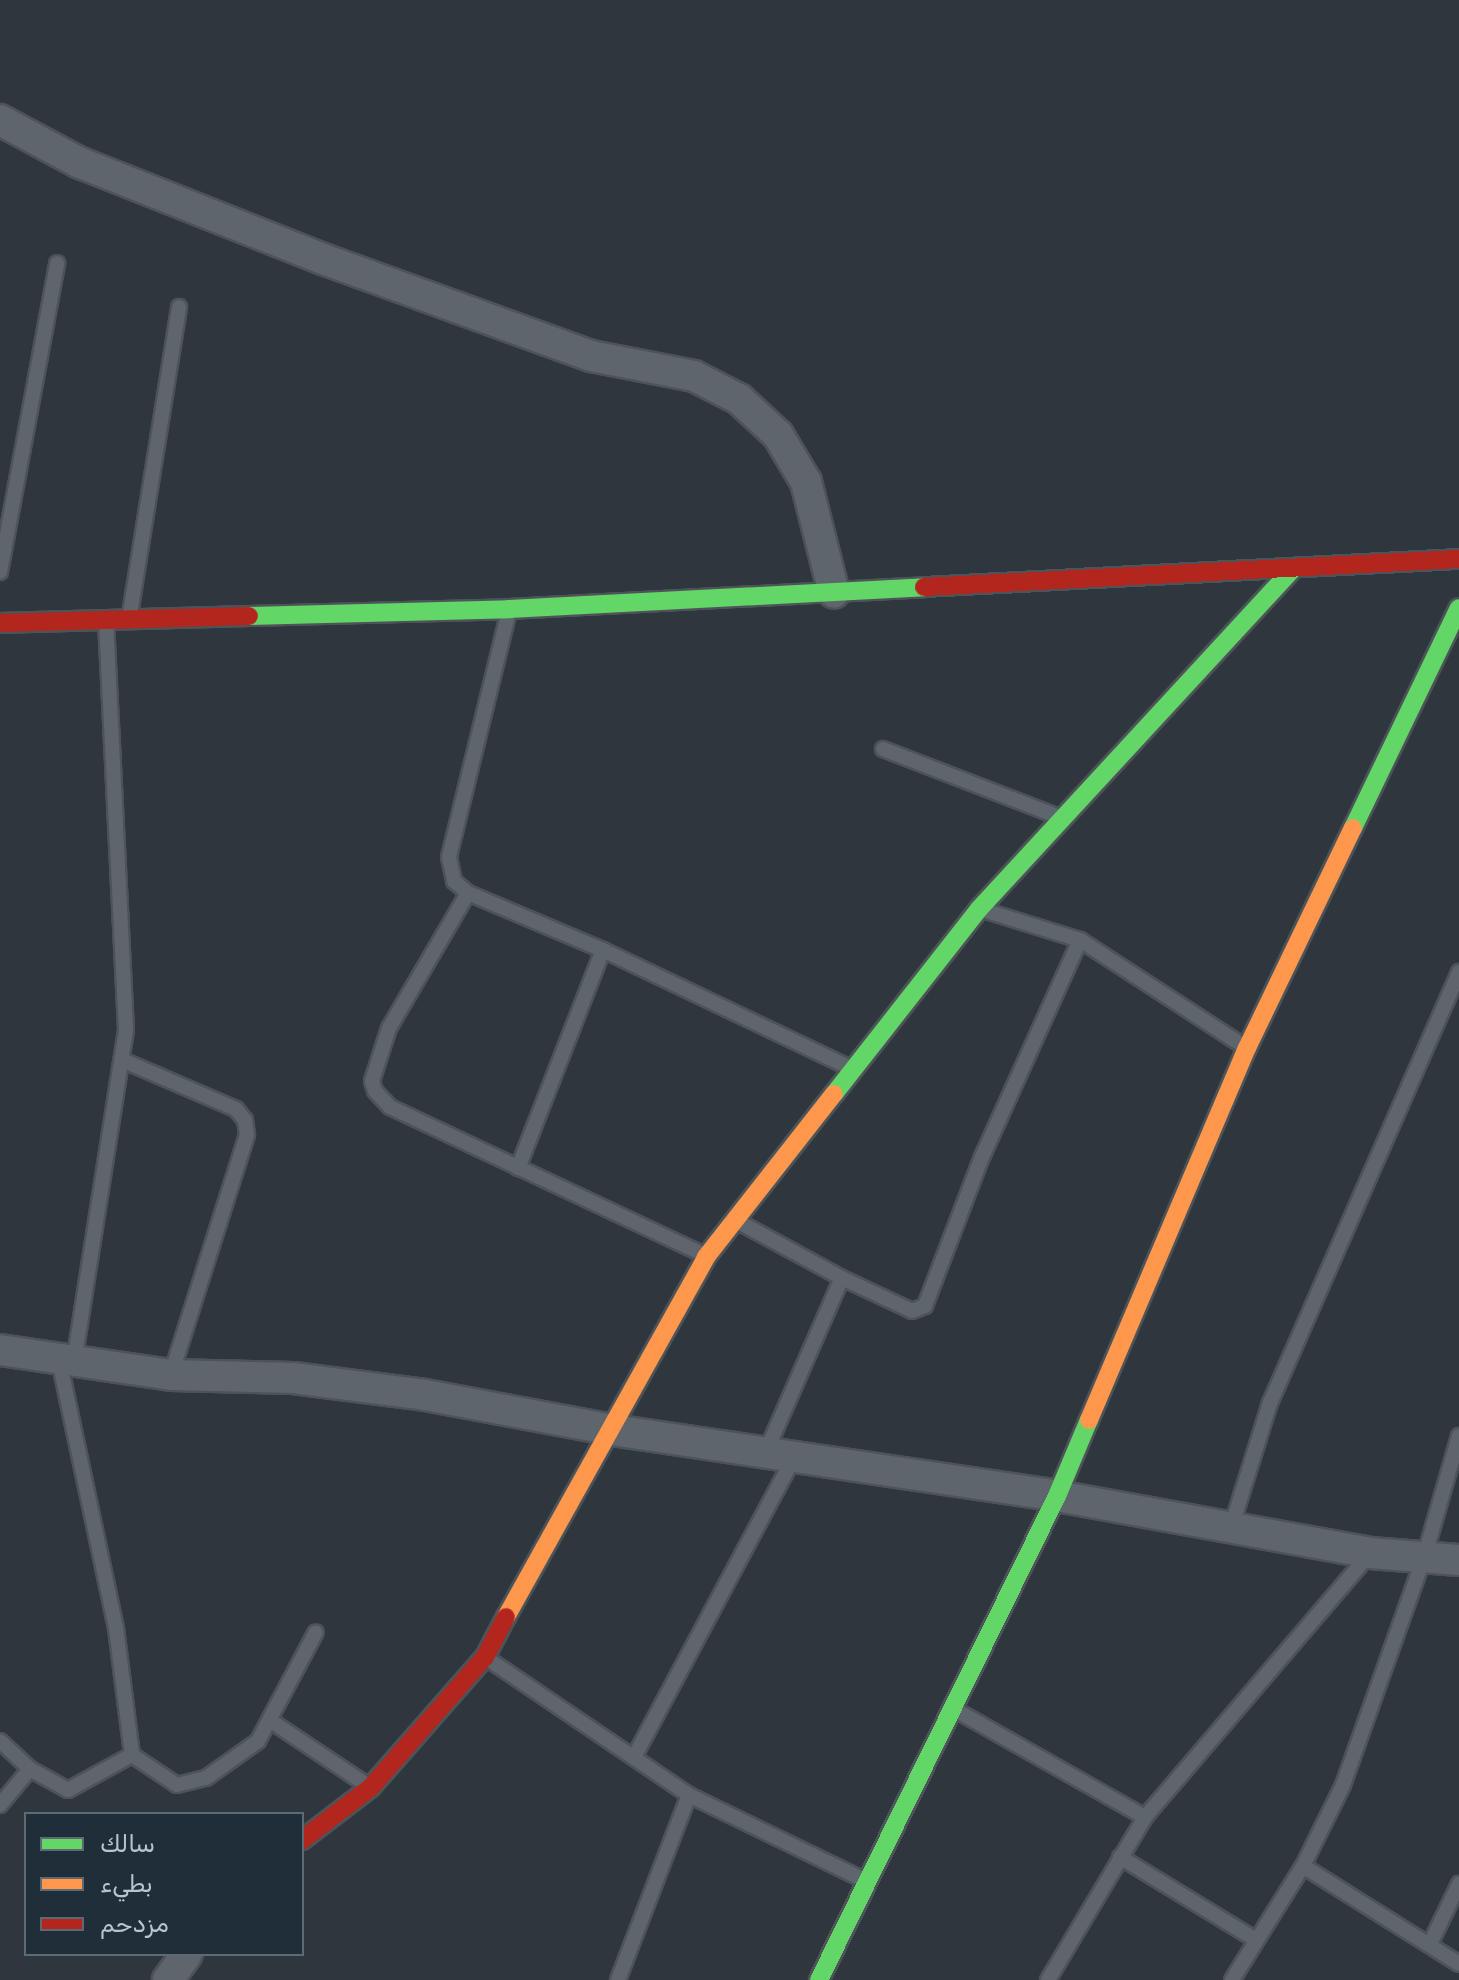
<!DOCTYPE html>
<meta charset="utf-8">
<style>
body{margin:0}
#map{position:relative;width:1459px;height:1980px;overflow:hidden;background:#2e373e;font-family:Rubik,"Noto Sans Arabic",sans-serif}
div>[style]{position:absolute}
.roads{filter:drop-shadow(2px 0 #4d5358) drop-shadow(-2px 0 #4d5358) drop-shadow(0 2px #4d5358) drop-shadow(0 -2px #4d5358)}
.lane>*{height:14px;margin:-7px;padding:0 7px;transform-origin:7px;border-radius:7px;background:#5e656c}
.street>*{height:30px;margin:-15px;padding:0 15px;transform-origin:15px;border-radius:15px;background:#5e656c}
.fast>*{height:18px;margin:-9px;padding:0 9px;transform-origin:9px;border-radius:9px;background:#63d668}
.slow>*{height:18px;margin:-9px;padding:0 9px;transform-origin:9px;border-radius:9px;background:#ff974d}
.jam>*{height:18px;margin:-9px;padding:0 9px;transform-origin:9px;border-radius:9px;background:#b3261e}
span{translate:-50% -50%;white-space:nowrap;text-align:center;line-height:1.15;-webkit-text-stroke:8px #202e3a;paint-order:stroke}
.legend{position:absolute;left:24px;top:1812px;width:280px;height:144px;box-sizing:border-box;background:#202e3a;border:2px solid #5d6a75;margin:0;padding:10px 14px;list-style:none;font-size:24px;color:#b9c4ce}
.legend li{display:flex;align-items:center;gap:16px;height:40px}
.legend b{width:40px;border:2px solid #5d6a75}
</style>
<div id="map">
<div class="roads">
<div class="lane">
<div style="left:0;top:572px;width:314px;rotate:-79.5deg"></div>
<div style="left:130px;top:614px;width:311px;rotate:-80.9deg"></div>
<div style="left:508px;top:615px;width:249px;rotate:103.7deg"></div>
<div style="left:449px;top:857px;width:25px;rotate:78deg"></div>
<div style="left:454px;top:881px;width:18px;rotate:41deg"></div>
<div style="left:468px;top:893px;width:147px;rotate:22.9deg"></div>
<div style="left:603px;top:950px;width:272px;rotate:25.5deg"></div>
<div style="left:883px;top:749px;width:189px;rotate:21.1deg"></div>
<div style="left:468px;top:893px;width:156px;rotate:120.3deg"></div>
<div style="left:389px;top:1028px;width:56px;rotate:107.8deg"></div>
<div style="left:372px;top:1081px;width:10px;rotate:73deg"></div>
<div style="left:375px;top:1091px;width:22px;rotate:47deg"></div>
<div style="left:390px;top:1107px;width:347px;rotate:25.2deg"></div>
<div style="left:983px;top:910px;width:102px;rotate:17.2deg"></div>
<div style="left:1080px;top:940px;width:194px;rotate:33deg"></div>
<div style="left:122px;top:1060px;width:124px;rotate:23.3deg"></div>
<div style="left:236px;top:1109px;width:14px;rotate:51deg"></div>
<div style="left:245px;top:1120px;width:15px;rotate:82deg"></div>
<div style="left:247px;top:1135px;width:252px;rotate:107.6deg"></div>
<div style="left:518px;top:1168px;width:234px;rotate:-68.7deg"></div>
<div style="left:737px;top:1221px;width:119px;rotate:28.5deg"></div>
<div style="left:59px;top:1360px;width:274px;rotate:78deg"></div>
<div style="left:116px;top:1628px;width:128px;rotate:82.8deg"></div>
<div style="left:132px;top:1755px;width:54px;rotate:33.7deg"></div>
<div style="left:177px;top:1785px;width:30px;rotate:-14deg"></div>
<div style="left:206px;top:1778px;width:64px;rotate:-35.4deg"></div>
<div style="left:258px;top:1741px;width:123px;rotate:-62deg"></div>
<div style="left:74px;top:1362px;width:336px;rotate:-81.1deg"></div>
<div style="left:126px;top:1030px;width:407px;rotate:-92.8deg"></div>
<div style="left:765px;top:1454px;width:192px;rotate:-66.4deg"></div>
<div style="left:842px;top:1278px;width:77px;rotate:25.2deg"></div>
<div style="left:912px;top:1311px;width:14px;rotate:-21deg"></div>
<div style="left:925px;top:1306px;width:160px;rotate:-69.1deg"></div>
<div style="left:982px;top:1157px;width:238px;rotate:-65.7deg"></div>
<div style="left:1231px;top:1528px;width:131px;rotate:-72.7deg"></div>
<div style="left:1270px;top:1403px;width:471px;rotate:-66.3deg"></div>
<div style="left:488px;top:1659px;width:243px;rotate:34.1deg"></div>
<div style="left:689px;top:1795px;width:197px;rotate:25.9deg"></div>
<div style="left:954px;top:1709px;width:219px;rotate:29.5deg"></div>
<div style="left:271px;top:1721px;width:115px;rotate:33.7deg"></div>
<div style="left:0;top:1741px;width:41px;rotate:43deg"></div>
<div style="left:30px;top:1769px;width:43px;rotate:28.9deg"></div>
<div style="left:68px;top:1790px;width:73px;rotate:-28.7deg"></div>
<div style="left:634px;top:1757px;width:340px;rotate:-61.9deg"></div>
<div style="left:0;top:1805px;width:47px;rotate:-50.2deg"></div>
<div style="left:1120px;top:1857px;width:159px;rotate:31.4deg"></div>
<div style="left:1303px;top:1866px;width:184px;rotate:32.1deg"></div>
<div style="left:1430px;top:1944px;width:67px;rotate:-64.2deg"></div>
<div style="left:618px;top:1980px;width:198px;rotate:-69deg"></div>
<div style="left:1048px;top:1980px;width:190px;rotate:-59.2deg"></div>
<div style="left:1145px;top:1817px;width:346px;rotate:-49.5deg"></div>
<div style="left:1232px;top:1980px;width:134px;rotate:-58.1deg"></div>
<div style="left:1303px;top:1866px;width:90px;rotate:-63.7deg"></div>
<div style="left:1343px;top:1785px;width:241px;rotate:-70.4deg"></div>
<div style="left:1424px;top:1558px;width:127px;rotate:-74deg"></div>
</div>
<div class="street">
<div style="left:0;top:120px;width:89px;rotate:28.3deg"></div>
<div style="left:78px;top:162px;width:264px;rotate:21.6deg"></div>
<div style="left:323px;top:259px;width:285px;rotate:19.9deg"></div>
<div style="left:591px;top:356px;width:105px;rotate:11deg"></div>
<div style="left:694px;top:376px;width:51px;rotate:27.1deg"></div>
<div style="left:739px;top:399px;width:53px;rotate:42.7deg"></div>
<div style="left:778px;top:435px;width:55px;rotate:59.2deg"></div>
<div style="left:806px;top:482px;width:114px;rotate:75.8deg"></div>
<div style="left:0;top:1350px;width:173px;rotate:8.3deg"></div>
<div style="left:171px;top:1375px;width:122px;rotate:1.4deg"></div>
<div style="left:293px;top:1378px;width:133px;rotate:7.3deg"></div>
<div style="left:425px;top:1395px;width:184px;rotate:10.6deg"></div>
<div style="left:606px;top:1429px;width:456px;rotate:8.4deg"></div>
<div style="left:1057px;top:1496px;width:318px;rotate:10.3deg"></div>
<div style="left:1370px;top:1553px;width:89px;rotate:4.5deg"></div>
<div style="left:168px;top:1980px;width:32px;rotate:-54deg"></div>
</div>
<div class="fast">
<div style="left:249px;top:616px;width:260px;rotate:-1.5deg"></div>
<div style="left:509px;top:609px;width:416px;rotate:-3deg"></div>
<div style="left:1353px;top:828px;width:244px;rotate:-64.3deg"></div>
<div style="left:834px;top:1094px;width:235px;rotate:-51.9deg"></div>
<div style="left:979px;top:909px;width:464px;rotate:-47.3deg"></div>
<div style="left:819px;top:1980px;width:539px;rotate:-63.82deg"></div>
<div style="left:1057px;top:1496px;width:82px;rotate:-67.2deg"></div>
</div>
<div class="slow">
<div style="left:1089px;top:1420px;width:404px;rotate:-67deg"></div>
<div style="left:1247px;top:1048px;width:244px;rotate:-64.3deg"></div>
<div style="left:506px;top:1617px;width:412px;rotate:-60.9deg"></div>
<div style="left:706px;top:1257px;width:207px;rotate:-51.9deg"></div>
</div>
<div class="jam">
<div style="left:924px;top:587px;width:536px;rotate:-3deg"></div>
<div style="left:0;top:623px;width:249px;rotate:-1.6deg"></div>
<div style="left:302px;top:1840px;width:87px;rotate:-37.5deg"></div>
<div style="left:371px;top:1787px;width:173px;rotate:-48.8deg"></div>
<div style="left:485px;top:1657px;width:45px;rotate:-62.3deg"></div>
</div>
</div>
<ul class="legend">
<li><b style="height:10px;background:#63d668"></b>سالك</li>
<li><b style="height:10px;background:#ff974d"></b>بطيء</li>
<li><b style="height:10px;background:#b3261e"></b>مزدحم</li>
</ul>
</div>
